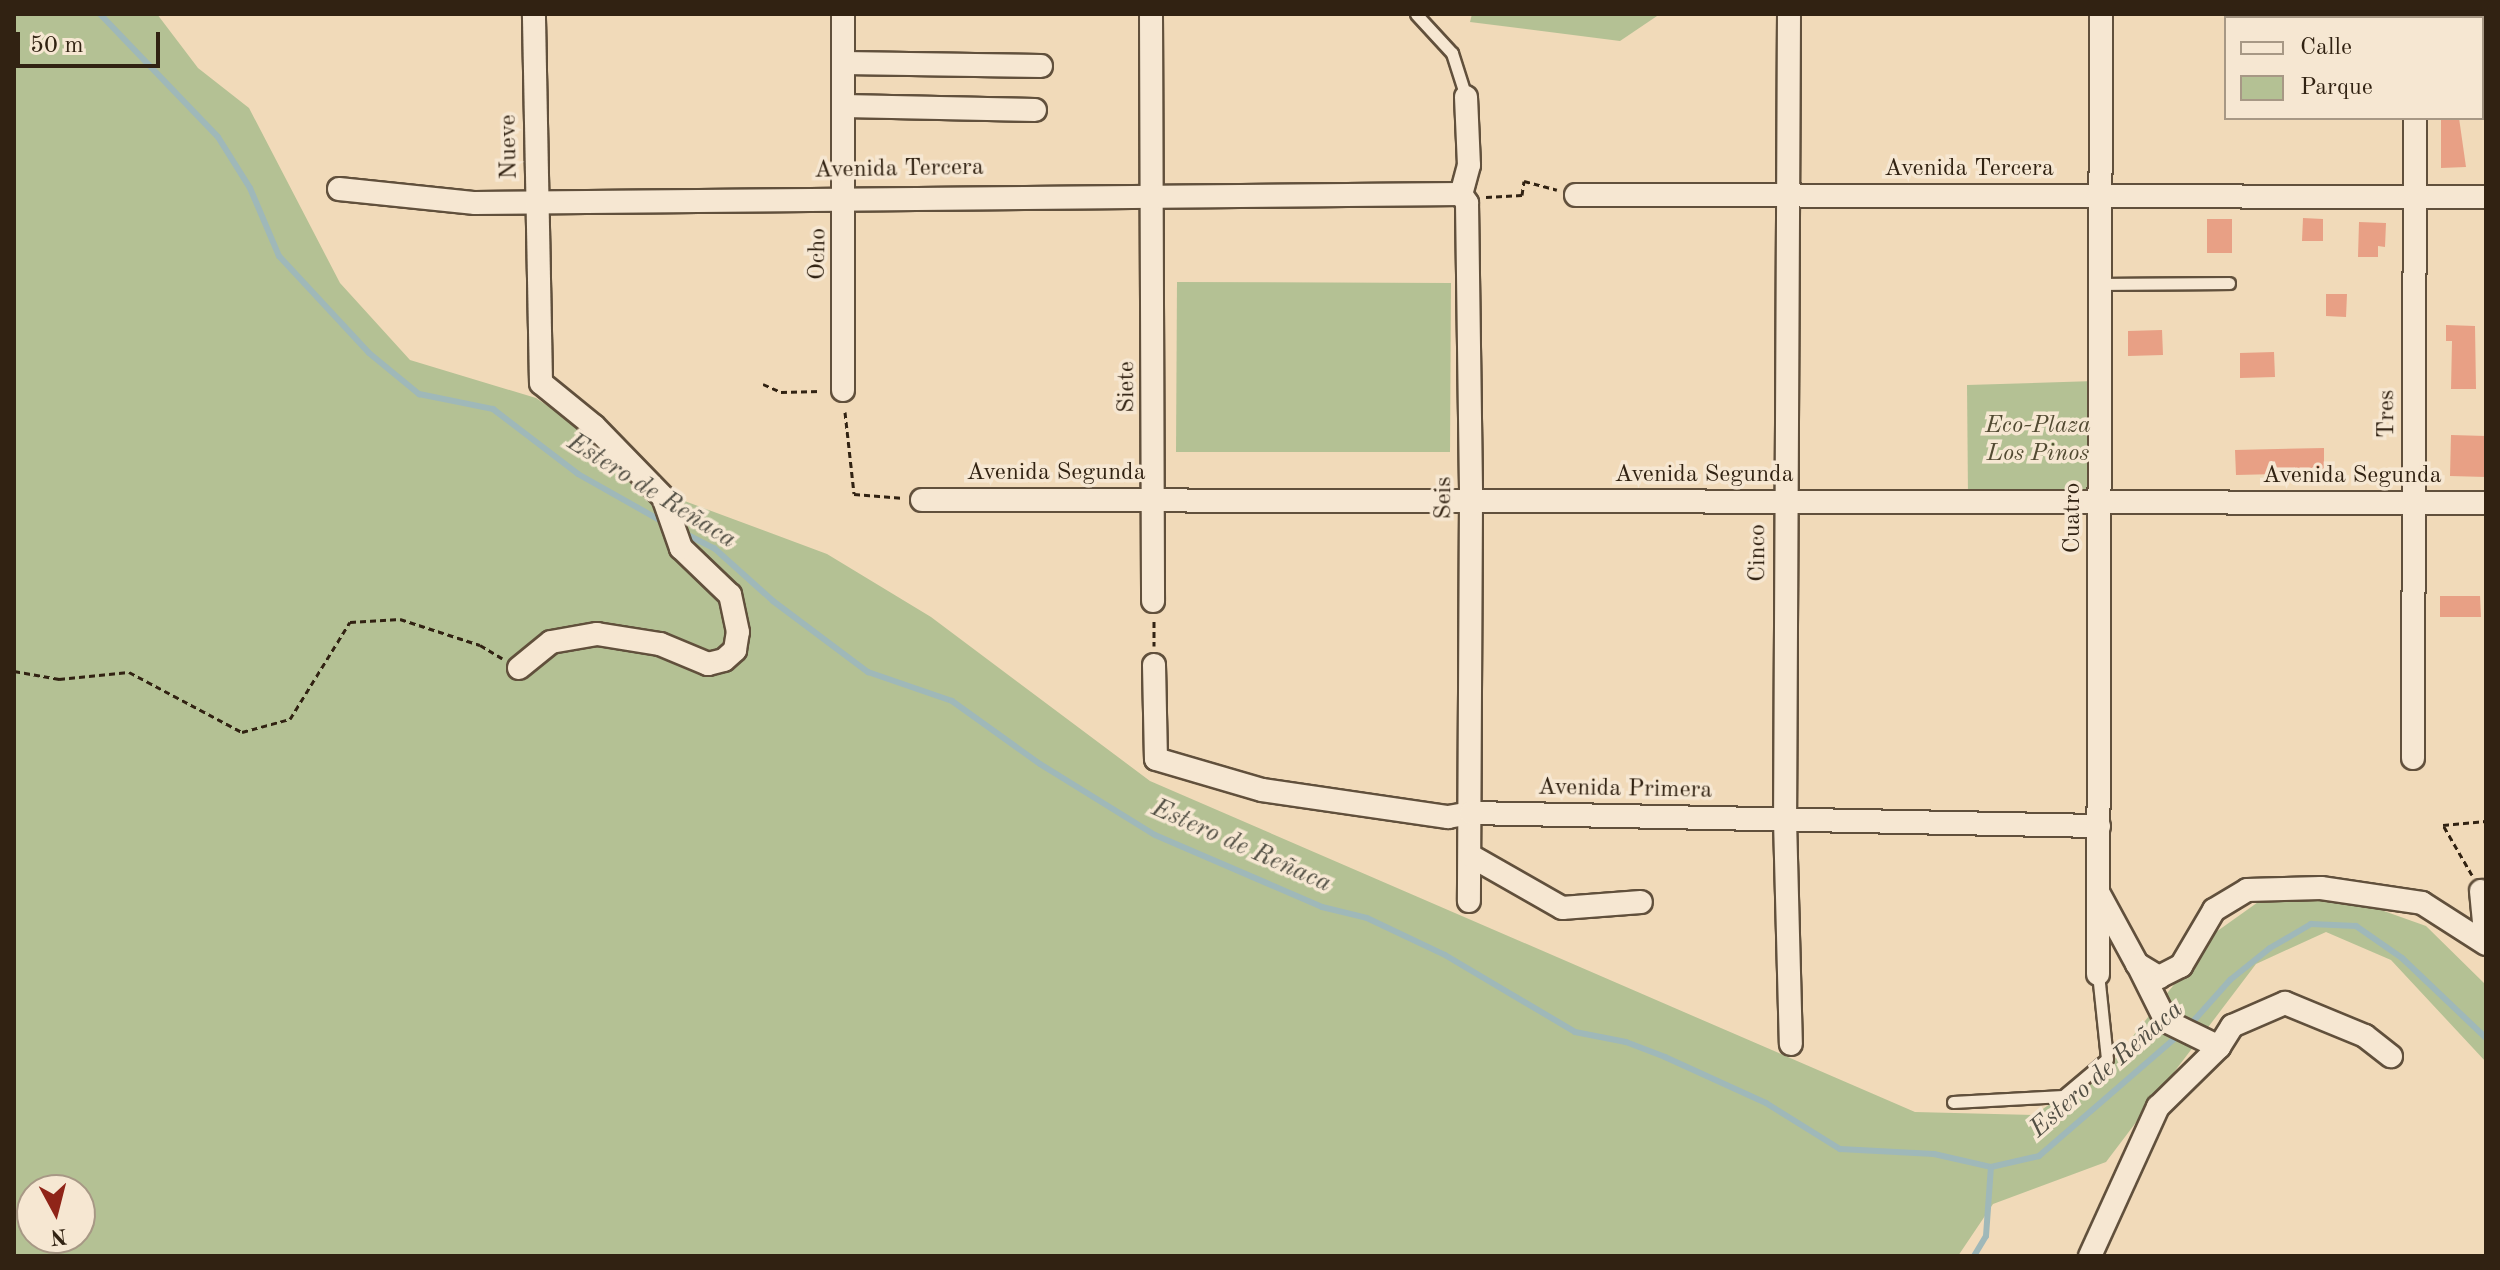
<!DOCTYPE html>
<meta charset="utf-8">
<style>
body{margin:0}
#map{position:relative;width:2500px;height:1270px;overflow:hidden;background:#f1dab9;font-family:"Old Standard TT",serif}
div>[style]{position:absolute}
.green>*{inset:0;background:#b4c194}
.stream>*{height:6px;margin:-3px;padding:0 3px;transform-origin:3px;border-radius:3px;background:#9fb8b9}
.building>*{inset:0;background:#e8a085}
.path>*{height:3px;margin-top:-1.5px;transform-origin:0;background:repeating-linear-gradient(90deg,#312212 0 6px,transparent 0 10px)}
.roads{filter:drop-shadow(2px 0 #61503c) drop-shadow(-2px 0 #61503c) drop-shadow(0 2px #61503c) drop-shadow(0 -2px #61503c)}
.service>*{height:11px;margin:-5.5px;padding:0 5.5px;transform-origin:5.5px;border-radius:5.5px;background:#f6e7d2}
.minor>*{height:22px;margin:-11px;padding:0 11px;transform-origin:11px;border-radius:11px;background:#f6e7d2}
span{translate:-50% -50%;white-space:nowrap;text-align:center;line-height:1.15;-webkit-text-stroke:7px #f6e7d2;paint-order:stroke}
.street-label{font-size:24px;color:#312212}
.park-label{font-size:24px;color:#524a32;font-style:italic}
.water-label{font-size:26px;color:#524f44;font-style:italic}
.frame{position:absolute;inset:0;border:16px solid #312212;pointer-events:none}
.legend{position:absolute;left:2224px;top:16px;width:260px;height:104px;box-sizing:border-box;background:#f6e7d2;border:2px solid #a79885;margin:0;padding:10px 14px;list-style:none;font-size:24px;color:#312212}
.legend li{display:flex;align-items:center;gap:16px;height:40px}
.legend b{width:40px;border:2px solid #a79885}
.north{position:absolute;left:16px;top:1174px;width:80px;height:80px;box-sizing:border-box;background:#f6e7d2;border:2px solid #a79885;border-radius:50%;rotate:173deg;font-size:22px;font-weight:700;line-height:32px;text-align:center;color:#312212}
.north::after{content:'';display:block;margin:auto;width:28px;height:36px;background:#8f2418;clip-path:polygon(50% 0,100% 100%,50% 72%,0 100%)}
.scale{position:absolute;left:16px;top:32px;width:144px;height:36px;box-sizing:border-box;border:4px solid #312212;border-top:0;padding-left:10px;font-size:24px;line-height:28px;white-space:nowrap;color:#312212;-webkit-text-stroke:6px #f6e7d2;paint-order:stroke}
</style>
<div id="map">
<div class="green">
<div style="clip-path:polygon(evenodd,14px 14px,157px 14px,198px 68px,249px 108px,340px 283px,410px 360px,536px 398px,614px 451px,663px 493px,827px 554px,931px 617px,1150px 781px,1915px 1112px,2034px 1115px,2113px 1061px,2216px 932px,2261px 900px,2353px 900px,2426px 926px,2486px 985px,2486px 1062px,2391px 960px,2326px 932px,2256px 964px,2106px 1162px,1993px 1204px,1958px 1256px,14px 1256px,14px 14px,32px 1190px,80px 1190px,80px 1238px,32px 1238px,32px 1190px)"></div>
<div style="clip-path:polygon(1472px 14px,1660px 14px,1620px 41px,1470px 22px)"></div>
<div style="clip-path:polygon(1177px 282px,1451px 283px,1450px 452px,1176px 452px)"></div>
<div style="clip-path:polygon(2095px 381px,2096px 498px,1968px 496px,1967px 385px)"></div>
</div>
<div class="stream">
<div style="left:100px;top:14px;width:170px;rotate:46.2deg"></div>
<div style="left:218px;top:137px;width:60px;rotate:57.9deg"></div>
<div style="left:250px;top:188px;width:74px;rotate:66.9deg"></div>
<div style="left:279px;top:256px;width:132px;rotate:47.1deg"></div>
<div style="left:369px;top:353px;width:65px;rotate:39.4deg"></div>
<div style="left:419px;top:394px;width:76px;rotate:11.5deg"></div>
<div style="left:493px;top:409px;width:107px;rotate:37.4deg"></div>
<div style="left:578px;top:474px;width:100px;rotate:29.4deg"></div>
<div style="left:682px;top:532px;width:36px;rotate:27deg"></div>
<div style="left:714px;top:548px;width:79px;rotate:41.9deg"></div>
<div style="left:773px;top:601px;width:119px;rotate:36.8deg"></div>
<div style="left:868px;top:672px;width:89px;rotate:19deg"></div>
<div style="left:952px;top:701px;width:108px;rotate:35.6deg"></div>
<div style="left:1040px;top:764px;width:135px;rotate:31.7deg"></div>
<div style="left:1155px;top:835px;width:182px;rotate:23.3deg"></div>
<div style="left:1322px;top:907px;width:46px;rotate:13.7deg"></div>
<div style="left:1367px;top:918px;width:86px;rotate:25.4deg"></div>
<div style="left:1445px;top:955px;width:151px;rotate:30.6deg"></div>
<div style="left:1575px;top:1032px;width:52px;rotate:11.1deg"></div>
<div style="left:1626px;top:1042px;width:42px;rotate:21deg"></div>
<div style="left:1665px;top:1057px;width:111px;rotate:24.5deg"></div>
<div style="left:1766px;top:1103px;width:87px;rotate:31.9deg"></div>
<div style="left:1840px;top:1149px;width:94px;rotate:3deg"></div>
<div style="left:1934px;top:1154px;width:58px;rotate:12.8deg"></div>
<div style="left:1991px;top:1167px;width:49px;rotate:-12.9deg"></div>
<div style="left:2039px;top:1156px;width:186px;rotate:-40.9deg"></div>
<div style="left:2189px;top:1026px;width:62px;rotate:-48.3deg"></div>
<div style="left:2230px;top:980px;width:51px;rotate:-38.7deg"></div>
<div style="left:2270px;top:948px;width:48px;rotate:-30.3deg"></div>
<div style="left:2311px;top:924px;width:45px;rotate:2.5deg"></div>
<div style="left:2356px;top:926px;width:56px;rotate:34.8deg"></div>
<div style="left:2402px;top:958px;width:116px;rotate:43.6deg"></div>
<div style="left:1974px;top:1256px;width:23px;rotate:-59deg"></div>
<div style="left:1986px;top:1236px;width:69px;rotate:-85.9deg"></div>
</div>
<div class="building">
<div style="clip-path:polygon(2441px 118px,2459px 118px,2466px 167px,2441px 168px)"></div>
<div style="clip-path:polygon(2303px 218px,2323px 219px,2323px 241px,2302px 241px)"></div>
<div style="clip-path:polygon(2207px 219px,2232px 219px,2232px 253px,2207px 253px)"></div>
<div style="clip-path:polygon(2359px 222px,2386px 223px,2385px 247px,2378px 246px,2378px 257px,2358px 257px)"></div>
<div style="clip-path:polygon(2326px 294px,2347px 294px,2346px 317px,2326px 316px)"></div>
<div style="clip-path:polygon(2446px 325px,2475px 326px,2476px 389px,2451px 389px,2452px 341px,2446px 341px)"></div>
<div style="clip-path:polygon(2162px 330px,2163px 355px,2128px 356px,2128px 331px)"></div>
<div style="clip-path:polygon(2274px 352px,2275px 377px,2240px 378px,2240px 353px)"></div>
<div style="clip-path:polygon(2451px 435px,2486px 436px,2486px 477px,2450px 476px)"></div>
<div style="clip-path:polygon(2324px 448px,2324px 473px,2236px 475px,2235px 450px)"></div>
<div style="clip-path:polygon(2440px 596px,2480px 596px,2481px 617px,2440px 617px)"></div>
</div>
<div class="path">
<div style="left:1486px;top:197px;width:36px;rotate:-3deg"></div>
<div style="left:1522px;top:195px;width:14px;rotate:-82deg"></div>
<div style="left:1524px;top:181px;width:34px;rotate:15deg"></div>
<div style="left:763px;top:384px;width:20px;rotate:24deg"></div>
<div style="left:781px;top:392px;width:40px;rotate:-1.4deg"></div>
<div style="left:845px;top:412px;width:82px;rotate:83.7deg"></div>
<div style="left:854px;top:494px;width:50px;rotate:4.6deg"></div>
<div style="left:1154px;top:621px;width:25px;rotate:90deg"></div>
<div style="left:14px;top:671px;width:46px;rotate:10.1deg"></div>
<div style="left:59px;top:679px;width:70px;rotate:-5.7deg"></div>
<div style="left:129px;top:672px;width:128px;rotate:28deg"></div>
<div style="left:242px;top:732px;width:50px;rotate:-15.2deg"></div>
<div style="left:290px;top:719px;width:114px;rotate:-58.3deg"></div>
<div style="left:350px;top:622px;width:50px;rotate:-3.4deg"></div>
<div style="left:400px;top:619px;width:84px;rotate:18deg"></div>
<div style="left:480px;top:645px;width:26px;rotate:31deg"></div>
<div style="left:2472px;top:875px;width:58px;rotate:-120.1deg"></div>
<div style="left:2443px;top:825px;width:43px;rotate:-5.3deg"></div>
</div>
<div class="roads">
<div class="service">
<div style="left:1416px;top:14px;width:53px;rotate:47.3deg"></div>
<div style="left:1452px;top:53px;width:46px;rotate:72.3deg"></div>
<div style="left:2100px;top:284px;width:129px;rotate:-0.4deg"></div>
<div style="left:1953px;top:1102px;width:110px;rotate:-3.1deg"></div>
<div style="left:2063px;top:1096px;width:57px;rotate:-40.1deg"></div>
<div style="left:2107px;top:1059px;width:85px;rotate:-96deg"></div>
</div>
<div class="minor">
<div style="left:1151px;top:14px;width:587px;rotate:89.8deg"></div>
<div style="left:1789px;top:14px;width:806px;rotate:90.28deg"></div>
<div style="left:1785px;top:820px;width:224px;rotate:88.5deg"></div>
<div style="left:2416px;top:18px;width:4px;rotate:-90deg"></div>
<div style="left:844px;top:63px;width:197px;rotate:0.9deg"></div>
<div style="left:1466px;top:97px;width:68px;rotate:87.5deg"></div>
<div style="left:1469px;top:165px;width:30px;rotate:105deg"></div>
<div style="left:1461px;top:194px;width:11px;rotate:56deg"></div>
<div style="left:1467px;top:203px;width:298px;rotate:89.2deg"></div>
<div style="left:1471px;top:501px;width:400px;rotate:90.3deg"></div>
<div style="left:844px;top:106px;width:191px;rotate:1.2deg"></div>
<div style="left:339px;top:189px;width:137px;rotate:5.9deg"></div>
<div style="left:475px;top:203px;width:986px;rotate:-0.52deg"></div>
<div style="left:1576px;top:195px;width:910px;rotate:0.13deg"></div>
<div style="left:843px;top:390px;width:376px;rotate:-90deg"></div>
<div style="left:922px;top:500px;width:1564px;rotate:0.11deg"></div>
<div style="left:1154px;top:665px;width:94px;rotate:88.8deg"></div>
<div style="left:1156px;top:759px;width:110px;rotate:16.3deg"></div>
<div style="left:1262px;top:790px;width:188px;rotate:8.3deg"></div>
<div style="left:1448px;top:817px;width:23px;rotate:-10deg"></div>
<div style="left:1471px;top:813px;width:628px;rotate:1.19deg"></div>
<div style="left:519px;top:668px;width:41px;rotate:-39.1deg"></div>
<div style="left:551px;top:642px;width:47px;rotate:-9.9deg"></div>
<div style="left:597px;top:634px;width:64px;rotate:9deg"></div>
<div style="left:660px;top:644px;width:52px;rotate:22.6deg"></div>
<div style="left:708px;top:664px;width:16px;rotate:-14deg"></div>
<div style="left:724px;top:660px;width:15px;rotate:-42deg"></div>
<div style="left:735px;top:650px;width:18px;rotate:-81deg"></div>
<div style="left:738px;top:632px;width:38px;rotate:-102deg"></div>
<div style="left:730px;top:595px;width:68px;rotate:-136.2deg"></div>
<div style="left:681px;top:548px;width:54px;rotate:-109.4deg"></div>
<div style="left:663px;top:497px;width:99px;rotate:-134.2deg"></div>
<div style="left:594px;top:426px;width:68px;rotate:-140.9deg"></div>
<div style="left:541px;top:383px;width:369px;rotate:-91.1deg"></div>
<div style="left:2413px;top:758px;width:640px;rotate:-89.82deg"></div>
<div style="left:1471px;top:856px;width:105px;rotate:29.7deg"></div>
<div style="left:1562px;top:908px;width:79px;rotate:-4.3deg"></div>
<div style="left:2481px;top:891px;width:52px;rotate:84.5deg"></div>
<div style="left:2099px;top:894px;width:80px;rotate:61.5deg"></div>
<div style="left:2137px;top:964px;width:26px;rotate:31deg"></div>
<div style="left:2159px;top:977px;width:25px;rotate:-27deg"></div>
<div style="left:2181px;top:966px;width:65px;rotate:-59.5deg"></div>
<div style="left:2214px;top:910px;width:39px;rotate:-31deg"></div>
<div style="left:2247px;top:890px;width:74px;rotate:-1.5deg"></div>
<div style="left:2321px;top:888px;width:102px;rotate:8.4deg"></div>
<div style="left:2422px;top:903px;width:76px;rotate:32.6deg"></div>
<div style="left:2098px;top:974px;width:960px;rotate:-89.82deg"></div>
<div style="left:2219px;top:1047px;width:25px;rotate:-58deg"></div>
<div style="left:2232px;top:1026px;width:58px;rotate:-23.5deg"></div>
<div style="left:2285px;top:1003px;width:87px;rotate:22.4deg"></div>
<div style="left:2365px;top:1036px;width:33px;rotate:38deg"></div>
<div style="left:2090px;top:1256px;width:164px;rotate:-65.5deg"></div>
<div style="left:2158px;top:1107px;width:86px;rotate:-44.5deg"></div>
<div style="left:2219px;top:1047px;width:59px;rotate:-153.9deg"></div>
<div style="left:2166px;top:1021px;width:63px;rotate:-116.6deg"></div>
</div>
</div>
<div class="street-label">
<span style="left:510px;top:147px;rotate:-91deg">Nueve</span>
<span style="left:899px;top:170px;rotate:-1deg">Avenida Tercera</span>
<span style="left:1969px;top:170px">Avenida Tercera</span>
<span style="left:819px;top:254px;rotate:-89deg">Ocho</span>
<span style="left:1128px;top:387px;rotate:-90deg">Siete</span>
<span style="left:2388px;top:414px;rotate:-90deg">Tres</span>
<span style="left:1056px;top:474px">Avenida Segunda</span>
<span style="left:1704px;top:476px">Avenida Segunda</span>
<span style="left:2352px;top:477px">Avenida Segunda</span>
<span style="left:1445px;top:498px;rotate:-90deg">Seis</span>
<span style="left:2074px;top:518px;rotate:-90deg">Cuatro</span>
<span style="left:1759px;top:553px;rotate:-90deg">Cinco</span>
<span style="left:1625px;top:790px;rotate:1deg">Avenida Primera</span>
</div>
<div class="park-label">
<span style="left:2038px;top:441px">Eco-Plaza<br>Los Pinos</span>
</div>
<div class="water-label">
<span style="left:651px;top:492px;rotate:32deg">Estero de Reñaca</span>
<span style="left:1241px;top:847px;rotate:24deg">Estero de Reñaca</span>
<span style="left:2107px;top:1070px;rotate:-41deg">Estero de Reñaca</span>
</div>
<div class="frame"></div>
<ul class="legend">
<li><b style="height:10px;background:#f6e7d2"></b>Calle</li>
<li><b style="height:22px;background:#b4c194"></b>Parque</li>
</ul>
<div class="north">N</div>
<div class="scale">50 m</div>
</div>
